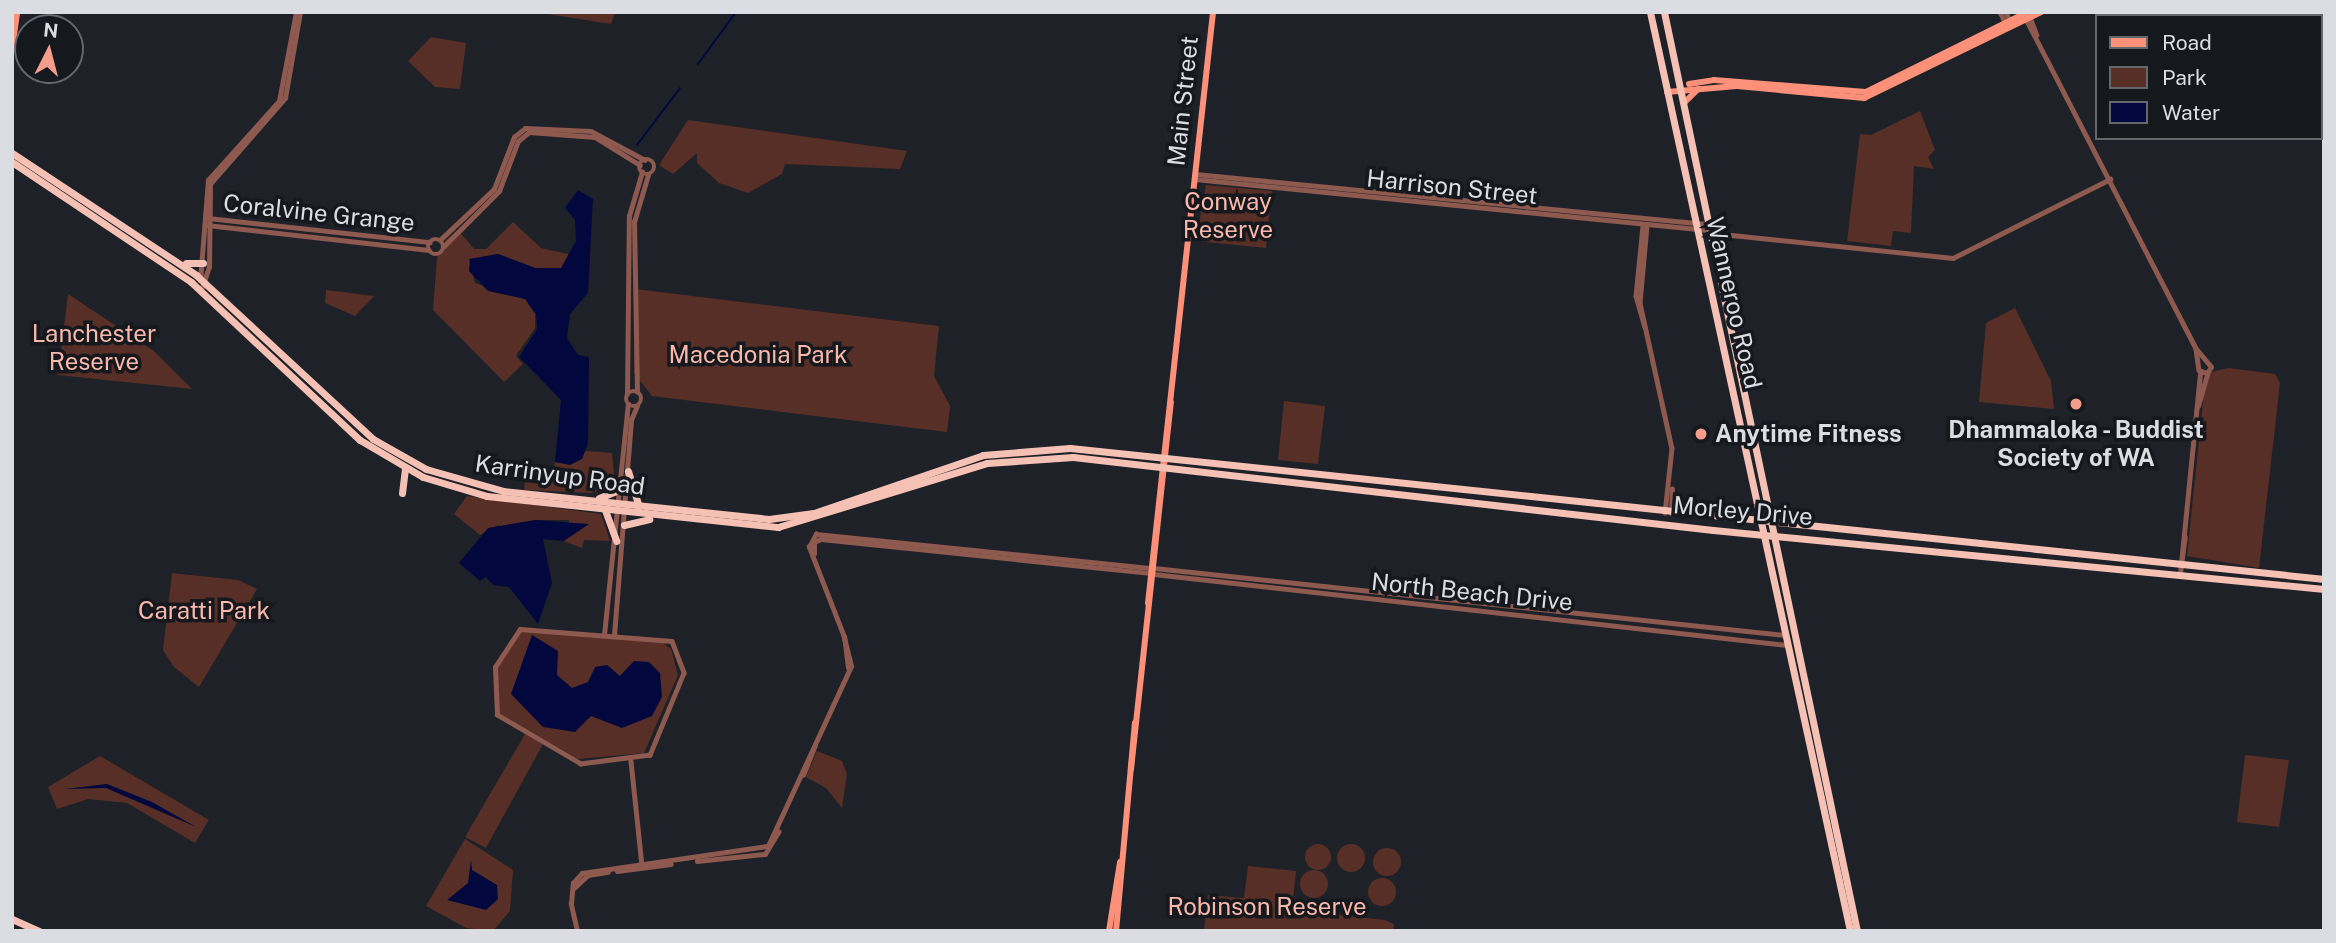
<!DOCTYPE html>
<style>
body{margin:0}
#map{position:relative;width:2336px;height:943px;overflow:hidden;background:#1e2127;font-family:"Public Sans",sans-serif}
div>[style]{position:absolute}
.green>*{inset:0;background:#572f26}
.round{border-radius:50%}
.water>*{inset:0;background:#02083e}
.stream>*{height:2px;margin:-1px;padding:0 1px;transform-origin:1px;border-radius:1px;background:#02083e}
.minor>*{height:4.5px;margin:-2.25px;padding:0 2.25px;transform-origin:2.25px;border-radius:2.25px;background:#8e594e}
.minor>.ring{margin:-2.25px;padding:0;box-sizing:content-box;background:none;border:4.5px solid #8e594e;border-radius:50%}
.major>*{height:6px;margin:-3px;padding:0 3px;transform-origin:3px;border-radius:3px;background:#fc9079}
.highway>*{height:7px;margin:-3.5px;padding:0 3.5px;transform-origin:3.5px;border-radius:3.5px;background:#f6c1b5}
.dots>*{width:19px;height:19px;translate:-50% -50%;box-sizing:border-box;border:4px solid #15181d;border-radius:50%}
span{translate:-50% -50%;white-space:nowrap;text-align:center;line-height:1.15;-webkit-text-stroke:7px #15181d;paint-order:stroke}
.street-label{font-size:24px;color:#dbdde2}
.park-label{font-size:24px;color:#f9b8aa}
.poi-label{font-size:24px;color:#dbdde2;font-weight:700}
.left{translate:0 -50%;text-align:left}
.frame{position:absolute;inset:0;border:14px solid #dbdde2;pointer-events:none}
.legend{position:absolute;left:2095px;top:14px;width:228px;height:126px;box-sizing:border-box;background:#15181d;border:2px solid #64676c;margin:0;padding:9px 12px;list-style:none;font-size:21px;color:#dbdde2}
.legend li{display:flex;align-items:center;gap:14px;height:35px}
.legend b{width:35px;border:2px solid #64676c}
.north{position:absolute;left:14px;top:14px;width:70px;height:70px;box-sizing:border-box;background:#15181d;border:2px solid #64676c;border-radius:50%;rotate:6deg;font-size:19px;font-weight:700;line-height:28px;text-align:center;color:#dbdde2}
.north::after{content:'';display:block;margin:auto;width:24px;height:32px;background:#f49d8b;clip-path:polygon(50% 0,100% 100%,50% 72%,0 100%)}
</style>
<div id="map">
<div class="green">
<div style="clip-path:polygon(535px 12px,615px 12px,611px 24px)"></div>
<div style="clip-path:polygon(431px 37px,466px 43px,460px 89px,435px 87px,408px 61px)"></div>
<div style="clip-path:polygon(1920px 111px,1935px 150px,1928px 157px,1934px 169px,1914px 166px,1911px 233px,1893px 231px,1891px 246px,1847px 241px,1860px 134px,1871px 135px)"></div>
<div style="clip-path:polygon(688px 120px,907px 151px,900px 169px,785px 164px,782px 174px,748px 193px,719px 183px,697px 163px,697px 153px,673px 174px,659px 165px)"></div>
<div style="clip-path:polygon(1206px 185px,1272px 191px,1266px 248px,1196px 241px)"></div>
<div style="clip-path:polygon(513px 222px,541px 248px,572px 255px,561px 268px,535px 268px,498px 254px,469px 259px,475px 283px,525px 299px,535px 314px,535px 328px,516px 356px,523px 364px,504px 382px,433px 310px,437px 257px,446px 240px,458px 230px,474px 249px,486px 249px)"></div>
<div style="clip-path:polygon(635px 289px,939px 326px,934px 376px,950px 406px,947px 432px,652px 396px,634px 373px)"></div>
<div style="clip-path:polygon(326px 290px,374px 296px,355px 316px,325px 303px)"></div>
<div style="clip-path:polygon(68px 294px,154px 351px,192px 389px,58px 375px)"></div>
<div style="clip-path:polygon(2015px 308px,2051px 381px,2054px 409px,1979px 402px,1986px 323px)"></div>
<div style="clip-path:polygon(2228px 368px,2275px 374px,2280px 383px,2259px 568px,2187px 556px,2205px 382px,2211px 372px)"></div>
<div style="clip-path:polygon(1284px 401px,1325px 406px,1318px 464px,1278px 460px)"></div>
<div style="clip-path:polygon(587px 451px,612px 453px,615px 487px,591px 493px,524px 490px,526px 471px,553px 472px,555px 462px)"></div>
<div style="clip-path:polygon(467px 496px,601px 514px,610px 541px,584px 540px,582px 548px,564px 541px,569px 520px,535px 520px,508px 530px,498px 525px,480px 535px,454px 514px)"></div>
<div style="clip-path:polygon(172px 573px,238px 580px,257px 589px,199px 687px,174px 667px,163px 650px)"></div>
<div style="clip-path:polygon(520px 631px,663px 643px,671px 649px,678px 675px,644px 753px,578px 759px,499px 713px,496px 670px)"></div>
<div style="clip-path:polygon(525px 734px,543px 744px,486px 848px,465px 837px)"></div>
<div style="clip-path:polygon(817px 751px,842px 761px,847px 774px,842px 808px,826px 788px,806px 777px)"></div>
<div style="clip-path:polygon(2245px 755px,2289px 760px,2279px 827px,2237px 822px)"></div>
<div style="clip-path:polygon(100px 756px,209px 820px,195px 843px,127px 803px,88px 799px,57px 809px,48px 787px)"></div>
<div style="clip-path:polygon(465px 839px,513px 870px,510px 911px,493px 931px,466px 928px,426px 906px)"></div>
<div class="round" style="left:1305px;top:844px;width:26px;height:26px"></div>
<div class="round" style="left:1337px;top:844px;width:28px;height:28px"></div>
<div class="round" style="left:1373px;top:848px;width:28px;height:28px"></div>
<div style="clip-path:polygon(1248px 866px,1296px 871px,1292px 910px,1385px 920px,1394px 924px,1393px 931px,1204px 931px,1208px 895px,1244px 898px)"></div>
<div class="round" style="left:1300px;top:870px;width:28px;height:28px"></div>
<div class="round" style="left:1368px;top:878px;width:28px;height:28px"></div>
</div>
<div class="water">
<div style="clip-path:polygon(578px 190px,593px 199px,588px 293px,570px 314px,567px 338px,578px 355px,589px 357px,588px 443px,582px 459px,570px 465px,555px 462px,561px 400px,519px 357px,537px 329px,536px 314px,525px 299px,488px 291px,469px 271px,470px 259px,498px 254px,535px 268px,561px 268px,576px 241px,575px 220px,565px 208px)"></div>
<div style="clip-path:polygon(535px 520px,589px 524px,564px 541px,543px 539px,552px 583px,538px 624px,509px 587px,493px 585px,486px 577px,480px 581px,459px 563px,488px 528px)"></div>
<div style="clip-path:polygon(532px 635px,558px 651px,557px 675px,572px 688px,588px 682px,595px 667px,607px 665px,620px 676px,634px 661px,649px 662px,660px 673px,662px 697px,652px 716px,622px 728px,591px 716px,575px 732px,543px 727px,511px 694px)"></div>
<div style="clip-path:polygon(107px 784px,152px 802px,196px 827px,106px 788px,64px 789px)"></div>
<div style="clip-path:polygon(471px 860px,472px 870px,497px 885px,498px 899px,486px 910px,447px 900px,468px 883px)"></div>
</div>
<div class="stream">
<div style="left:698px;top:64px;width:64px;rotate:-53.8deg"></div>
<div style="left:637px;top:145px;width:71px;rotate:-53deg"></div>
</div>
<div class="minor">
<div style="left:2000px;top:12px;width:13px;rotate:63deg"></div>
<div style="left:2006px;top:12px;width:12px;rotate:66deg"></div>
<div style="left:2025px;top:17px;width:373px;rotate:62.7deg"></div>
<div style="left:2196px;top:349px;width:21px;rotate:82deg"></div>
<div style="left:2199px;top:370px;width:9px;rotate:21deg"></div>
<div style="left:2207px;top:373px;width:7px;rotate:-56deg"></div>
<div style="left:2211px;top:367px;width:23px;rotate:-130deg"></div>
<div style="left:2030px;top:17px;width:19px;rotate:69deg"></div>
<div class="ring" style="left:639px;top:159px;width:11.5px;height:11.5px"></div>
<div style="left:1196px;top:174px;width:512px;rotate:5.6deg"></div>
<div style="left:1195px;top:179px;width:515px;rotate:5.69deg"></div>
<div style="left:208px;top:218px;width:223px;rotate:6.2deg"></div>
<div style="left:207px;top:225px;width:223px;rotate:6.4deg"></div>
<div style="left:1643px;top:226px;width:70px;rotate:95.7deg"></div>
<div style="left:1636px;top:296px;width:32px;rotate:74deg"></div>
<div style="left:1647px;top:226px;width:77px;rotate:95.2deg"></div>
<div style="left:1640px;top:303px;width:148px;rotate:77.6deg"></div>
<div style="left:1672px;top:448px;width:65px;rotate:96.1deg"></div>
<div style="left:1722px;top:234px;width:232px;rotate:5.9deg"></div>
<div style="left:1953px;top:258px;width:176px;rotate:-26.7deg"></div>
<div class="ring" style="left:428px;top:239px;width:11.5px;height:11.5px"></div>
<div style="left:440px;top:240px;width:74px;rotate:-43.4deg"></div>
<div style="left:494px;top:189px;width:56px;rotate:-69deg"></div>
<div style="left:514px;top:137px;width:14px;rotate:-39deg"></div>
<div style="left:525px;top:128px;width:66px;rotate:2.6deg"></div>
<div style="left:591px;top:131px;width:61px;rotate:28.2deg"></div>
<div style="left:444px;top:246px;width:78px;rotate:-45deg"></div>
<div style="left:499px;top:191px;width:53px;rotate:-69.2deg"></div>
<div style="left:518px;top:141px;width:14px;rotate:-39deg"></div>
<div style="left:529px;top:132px;width:66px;rotate:4.3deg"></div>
<div style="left:595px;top:137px;width:53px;rotate:31.9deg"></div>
<div style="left:200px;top:281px;width:101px;rotate:-85.5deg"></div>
<div style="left:208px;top:180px;width:106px;rotate:-48.1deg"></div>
<div style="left:279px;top:101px;width:91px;rotate:-79.2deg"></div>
<div style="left:201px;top:290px;width:24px;rotate:-71deg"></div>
<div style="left:209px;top:267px;width:83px;rotate:-89.3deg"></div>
<div style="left:210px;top:184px;width:114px;rotate:-48.9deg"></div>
<div style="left:285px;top:98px;width:87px;rotate:-80.1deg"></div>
<div class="ring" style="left:626px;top:391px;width:11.5px;height:11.5px"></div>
<div style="left:637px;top:392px;width:170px;rotate:-91deg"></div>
<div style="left:634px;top:222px;width:49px;rotate:-73.4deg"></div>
<div style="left:627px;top:394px;width:178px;rotate:-89.4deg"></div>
<div style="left:629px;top:216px;width:46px;rotate:-73.5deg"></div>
<div style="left:2198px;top:406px;width:33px;rotate:-74deg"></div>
<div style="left:1671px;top:514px;width:25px;rotate:-88deg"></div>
<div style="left:814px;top:554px;width:12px;rotate:-90deg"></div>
<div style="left:814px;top:542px;width:8px;rotate:-23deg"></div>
<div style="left:821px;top:539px;width:329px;rotate:5.9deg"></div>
<div style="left:2181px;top:564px;width:27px;rotate:-82deg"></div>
<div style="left:1154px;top:568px;width:635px;rotate:6.06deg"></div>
<div style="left:1154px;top:574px;width:637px;rotate:6.4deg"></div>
<div style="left:2180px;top:574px;width:202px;rotate:-84.3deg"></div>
<div style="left:520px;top:629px;width:152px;rotate:4.5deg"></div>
<div style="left:672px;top:641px;width:34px;rotate:69deg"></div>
<div style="left:684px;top:673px;width:89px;rotate:112.5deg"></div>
<div style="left:650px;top:755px;width:70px;rotate:172.6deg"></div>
<div style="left:581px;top:764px;width:97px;rotate:-149.7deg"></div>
<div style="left:497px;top:715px;width:48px;rotate:-92.4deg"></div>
<div style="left:495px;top:667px;width:45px;rotate:-56.7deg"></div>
<div style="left:604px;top:635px;width:232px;rotate:-84.1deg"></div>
<div style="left:614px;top:636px;width:217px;rotate:-85.5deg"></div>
<div style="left:631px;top:420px;width:15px;rotate:-67deg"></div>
<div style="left:848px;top:668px;width:31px;rotate:-97deg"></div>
<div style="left:844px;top:637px;width:97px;rotate:-111.3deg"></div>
<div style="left:809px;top:547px;width:15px;rotate:-62deg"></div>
<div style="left:816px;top:534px;width:335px;rotate:5.8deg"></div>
<div style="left:631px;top:761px;width:105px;rotate:84deg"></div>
<div style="left:803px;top:775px;width:31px;rotate:-68deg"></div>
<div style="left:697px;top:861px;width:68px;rotate:-5.9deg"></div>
<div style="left:765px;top:854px;width:26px;rotate:-59deg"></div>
<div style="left:617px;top:871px;width:54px;rotate:-7.4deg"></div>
<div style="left:574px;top:888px;width:19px;rotate:-43deg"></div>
<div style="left:588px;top:875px;width:20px;rotate:-9deg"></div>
<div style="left:577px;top:931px;width:28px;rotate:-103deg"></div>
<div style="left:571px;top:904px;width:21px;rotate:-85deg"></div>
<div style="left:573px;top:883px;width:13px;rotate:-48deg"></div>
<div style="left:582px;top:873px;width:188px;rotate:-8.3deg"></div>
<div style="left:768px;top:846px;width:198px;rotate:-65.2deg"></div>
<div style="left:851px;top:666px;width:30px;rotate:-104deg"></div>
</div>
<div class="major">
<div style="left:12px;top:49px;width:37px;rotate:-82deg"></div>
<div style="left:1689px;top:84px;width:25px;rotate:-9deg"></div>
<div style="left:1714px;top:80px;width:152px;rotate:4.5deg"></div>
<div style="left:1866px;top:92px;width:181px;rotate:-26.3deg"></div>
<div style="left:1667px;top:92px;width:70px;rotate:-4.9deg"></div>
<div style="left:1737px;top:86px;width:128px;rotate:5.4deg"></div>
<div style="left:1864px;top:98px;width:197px;rotate:-25.9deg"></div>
<div style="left:1684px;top:103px;width:20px;rotate:-45deg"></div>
<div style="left:1148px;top:603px;width:595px;rotate:-83.72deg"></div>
<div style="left:1131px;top:769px;width:369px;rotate:-83.8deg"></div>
<div style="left:1109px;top:931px;width:70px;rotate:-80.9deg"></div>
<div style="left:1116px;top:931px;width:209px;rotate:-84.8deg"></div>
</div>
<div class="highway">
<div style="left:1650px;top:12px;width:941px;rotate:77.72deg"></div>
<div style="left:1664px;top:12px;width:939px;rotate:78.14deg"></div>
<div style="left:12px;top:153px;width:221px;rotate:33.5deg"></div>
<div style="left:196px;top:275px;width:241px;rotate:42.8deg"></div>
<div style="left:373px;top:439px;width:61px;rotate:29.5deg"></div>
<div style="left:426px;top:469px;width:80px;rotate:15.9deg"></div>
<div style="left:503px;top:491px;width:267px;rotate:6deg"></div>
<div style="left:769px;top:519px;width:45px;rotate:-7.6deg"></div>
<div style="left:814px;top:513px;width:179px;rotate:-18.9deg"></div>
<div style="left:983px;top:455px;width:87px;rotate:-4.6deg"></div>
<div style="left:1070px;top:448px;width:1261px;rotate:5.96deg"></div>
<div style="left:12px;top:162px;width:216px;rotate:33.8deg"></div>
<div style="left:191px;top:282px;width:231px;rotate:43.1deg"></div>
<div style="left:360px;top:440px;width:73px;rotate:30.4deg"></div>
<div style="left:423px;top:477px;width:67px;rotate:16.5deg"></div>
<div style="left:487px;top:496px;width:293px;rotate:6.1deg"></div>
<div style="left:778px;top:527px;width:219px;rotate:-17deg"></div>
<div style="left:987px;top:463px;width:86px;rotate:-4deg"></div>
<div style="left:1073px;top:457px;width:644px;rotate:6.51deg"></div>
<div style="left:1713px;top:530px;width:614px;rotate:5.52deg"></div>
<div style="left:186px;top:263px;width:17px"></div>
<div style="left:628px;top:471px;width:37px;rotate:73deg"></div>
<div style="left:402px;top:493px;width:25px;rotate:-83deg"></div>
<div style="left:599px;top:498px;width:24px;rotate:-22deg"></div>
<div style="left:605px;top:510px;width:33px;rotate:70deg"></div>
<div style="left:624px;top:525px;width:26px;rotate:-13deg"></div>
<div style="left:12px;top:919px;width:30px;rotate:24deg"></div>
</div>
<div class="dots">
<div style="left:2076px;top:404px;background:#f49d8b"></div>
<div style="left:1701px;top:434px;background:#f49d8b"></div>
</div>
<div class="street-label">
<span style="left:1183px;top:101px;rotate:-84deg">Main Street</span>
<span style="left:1452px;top:187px;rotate:6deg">Harrison Street</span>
<span style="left:319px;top:213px;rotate:6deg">Coralvine Grange</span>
<span style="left:1734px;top:303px;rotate:77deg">Wanneroo Road</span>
<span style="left:560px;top:475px;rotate:8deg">Karrinyup Road</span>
<span style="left:1743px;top:511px;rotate:5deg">Morley Drive</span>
<span style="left:1472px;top:592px;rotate:6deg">North Beach Drive</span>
</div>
<div class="park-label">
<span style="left:1228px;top:216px">Conway<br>Reserve</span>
<span style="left:94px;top:348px">Lanchester<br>Reserve</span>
<span style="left:758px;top:355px">Macedonia Park</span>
<span style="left:204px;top:611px">Caratti Park</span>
<span style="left:1267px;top:907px">Robinson Reserve</span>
</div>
<div class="poi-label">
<span style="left:2076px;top:444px">Dhammaloka - Buddist<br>Society of WA</span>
<span class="left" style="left:1715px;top:434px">Anytime Fitness</span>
</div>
<div class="frame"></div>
<ul class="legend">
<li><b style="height:9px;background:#fc9079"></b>Road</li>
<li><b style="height:19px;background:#572f26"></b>Park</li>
<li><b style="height:19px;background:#02083e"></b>Water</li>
</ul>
<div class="north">N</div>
</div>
